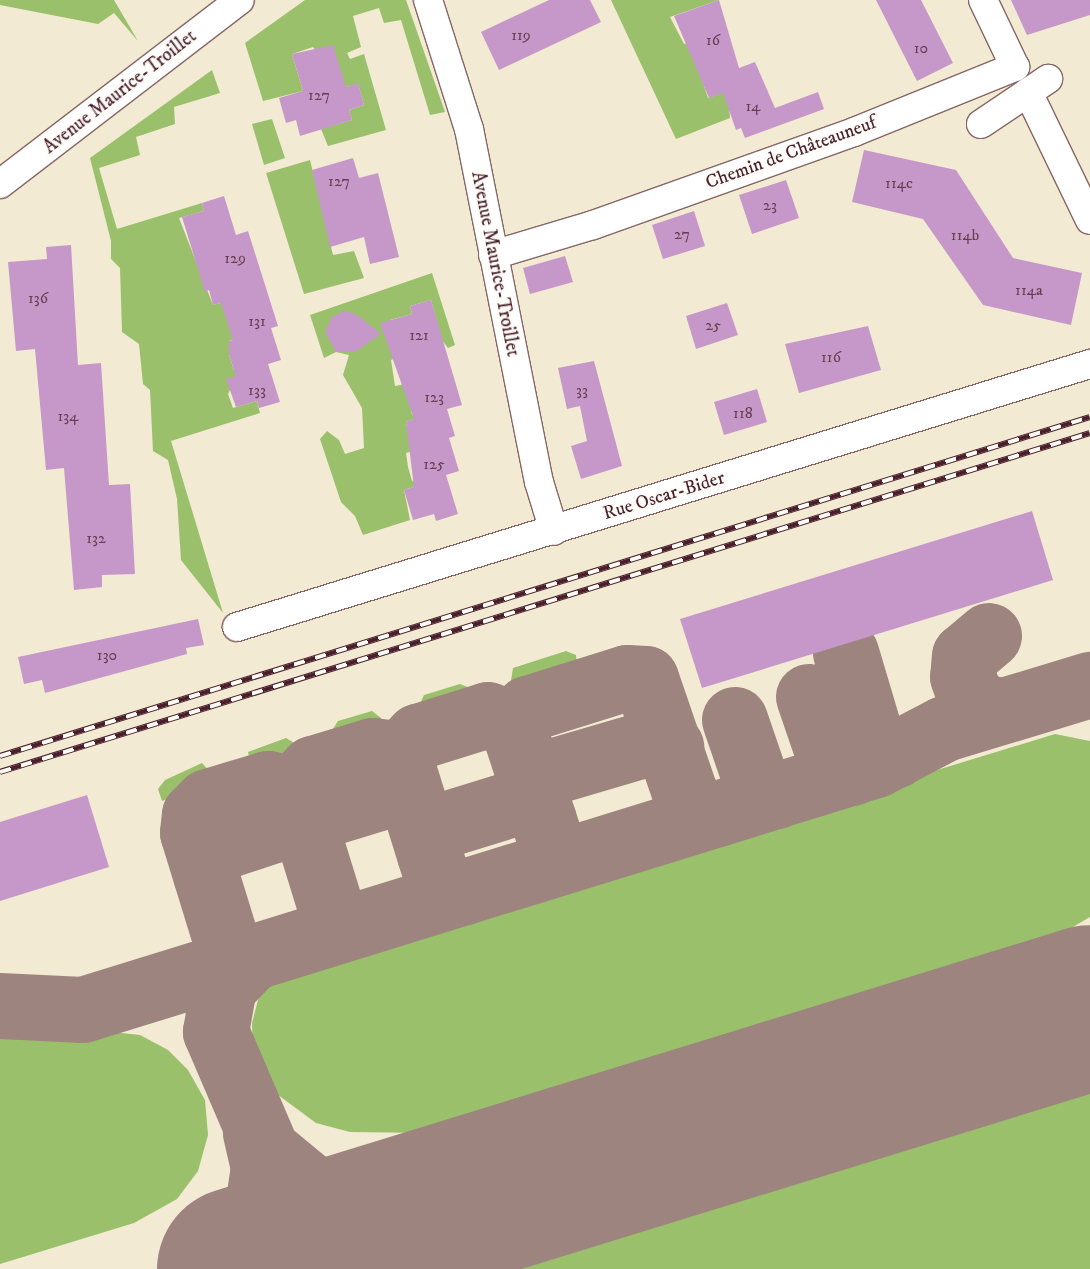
<!DOCTYPE html>
<meta charset="utf-8">
<style>
body{margin:0}
#map{position:relative;width:1090px;height:1269px;overflow:hidden;background:#f2ead2;font-family:"IM FELL DW Pica",serif}
div>[style]{position:absolute}
.green>*{inset:0;background:#9ac06b}
.taxiway>*{height:66px;margin:-33px;padding:0 33px;transform-origin:33px;border-radius:33px;background:#9e847e}
.runway>*{height:165px;margin:-82.5px;padding:0 82.5px;transform-origin:82.5px;border-radius:82.5px;background:#9e847e}
.building>*{inset:0;background:#c698c9}
.roads{filter:drop-shadow(1px 0 #856665) drop-shadow(-1px 0 #856665) drop-shadow(0 1px #856665) drop-shadow(0 -1px #856665)}
.minor>*{height:28px;margin:-14px;padding:0 14px;transform-origin:14px;border-radius:14px;background:#fff}
.rail>*{height:5.5px;margin-top:-2.75px;transform-origin:0;background:repeating-linear-gradient(90deg,#fdfcf7 0 11px,#4a1f2b 0 22px);box-sizing:border-box;border-block:1px solid #4a1f2b}
span{translate:-50% -50%;white-space:nowrap;text-align:center;line-height:1.15;-webkit-text-stroke:5px #fdfcf7;paint-order:stroke}
.number-label{font-size:16px;color:#693d52}
.number-label span{-webkit-text-stroke-width:0}
.street-label{font-size:19px;color:#4a1f2b}
</style>
<div id="map">
<div class="green">
<div style="clip-path:polygon(0 0,114px 0,138px 41px,114px 13px,98px 24px,0 5px)"></div>
<div style="clip-path:polygon(305px 0,406px 0,445px 112px,430px 115px,401px 20px,384px 23px,379px 8px,353px 16px,361px 47px,347px 53px,350px 59px,364px 54px,386px 130px,328px 146px,321px 129px,352px 120px,349px 110px,364px 105px,358px 84px,346px 87px,313px 47px,292px 54px,303px 91px,263px 101px,245px 43px)"></div>
<div style="clip-path:polygon(611px 0,719px 0,670px 17px,684px 44px,690px 43px,708px 98px,728px 91px,730px 118px,676px 139px)"></div>
<div style="clip-path:polygon(212px 70px,220px 93px,174px 107px,175px 124px,136px 137px,140px 155px,99px 168px,117px 229px,202px 203px,204px 211px,179px 218px,213px 305px,228px 301px,224px 311px,236px 339px,229px 341px,229px 355px,234px 370px,241px 368px,228px 394px,233px 408px,257px 401px,260px 413px,171px 441px,223px 613px,181px 560px,177px 499px,168px 460px,153px 451px,150px 390px,143px 384px,139px 344px,122px 332px,120px 268px,111px 259px,111px 241px,90px 158px)"></div>
<div style="clip-path:polygon(272px 119px,285px 158px,264px 165px,252px 124px)"></div>
<div style="clip-path:polygon(310px 160px,333px 255px,354px 251px,364px 278px,304px 294px,266px 173px)"></div>
<div style="clip-path:polygon(432px 273px,455px 345px,448px 348px,442px 340px,431px 300px,410px 306px,412px 314px,390px 320px,404px 355px,391px 360px,395px 386px,406px 384px,412px 415px,420px 417px,406px 422px,412px 451px,406px 453px,408px 467px,412px 481px,418px 479px,420px 485px,404px 490px,410px 520px,363px 535px,355px 516px,341px 502px,320px 439px,327px 431px,339px 440px,345px 454px,364px 448px,362px 408px,343px 375px,349px 355px,336px 352px,324px 358px,310px 315px)"></div>
<div style="clip-path:polygon(566px 651px,576px 655px,578px 676px,514px 695px,509px 693px,513px 668px)"></div>
<div style="clip-path:polygon(460px 684px,475px 690px,479px 706px,430px 720px,425px 718px,419px 706px,424px 695px)"></div>
<div style="clip-path:polygon(372px 711px,381px 718px,382px 736px,334px 747px,331px 732px,338px 721px)"></div>
<div style="clip-path:polygon(1055px 734px,1090px 741px,1090px 917px,1047px 942px,426px 1133px,350px 1132px,316px 1123px,270px 1089px,253px 1055px,252px 1023px,259px 996px,272px 980px,296px 966px)"></div>
<div style="clip-path:polygon(286px 738px,301px 747px,301px 760px,252px 771px,248px 752px)"></div>
<div style="clip-path:polygon(202px 763px,211px 773px,209px 786px,162px 801px,158px 789px,165px 780px)"></div>
<div style="clip-path:polygon(0 1020px,140px 1035px,168px 1050px,188px 1070px,205px 1100px,208px 1135px,198px 1171px,177px 1199px,134px 1223px,0 1264px)"></div>
<div style="clip-path:polygon(1090px 1085px,1090px 1269px,493px 1269px)"></div>
</div>
<div class="taxiway">
<div style="left:989px;top:636px;width:31px;rotate:140deg"></div>
<div style="left:965px;top:656px;width:21px;rotate:95deg"></div>
<div style="left:963px;top:677px;width:20px;rotate:70deg"></div>
<div style="left:970px;top:696px;width:19px;rotate:39deg"></div>
<div style="left:985px;top:708px;width:18px;rotate:9deg"></div>
<div style="left:846px;top:653px;width:88px;rotate:73.4deg"></div>
<div style="left:871px;top:737px;width:18px;rotate:52deg"></div>
<div style="left:882px;top:751px;width:15px;rotate:16deg"></div>
<div style="left:809px;top:697px;width:71px;rotate:71.1deg"></div>
<div style="left:832px;top:764px;width:22px;rotate:24deg"></div>
<div style="left:735px;top:720px;width:71px;rotate:71.1deg"></div>
<div style="left:758px;top:787px;width:21px;rotate:25deg"></div>
<div style="left:517px;top:733px;width:16px;rotate:-83deg"></div>
<div style="left:519px;top:717px;width:12px;rotate:-42deg"></div>
<div style="left:528px;top:709px;width:104px;rotate:-17.4deg"></div>
<div style="left:627px;top:678px;width:19px;rotate:3deg"></div>
<div style="left:646px;top:679px;width:127px;rotate:71.1deg"></div>
<div style="left:687px;top:799px;width:21px;rotate:39deg"></div>
<div style="left:703px;top:812px;width:15px;rotate:8deg"></div>
<div style="left:535px;top:794px;width:14px;rotate:-69deg"></div>
<div style="left:540px;top:781px;width:15px;rotate:-37deg"></div>
<div style="left:552px;top:772px;width:106px;rotate:-16.4deg"></div>
<div style="left:654px;top:742px;width:18px;rotate:16deg"></div>
<div style="left:430px;top:855px;width:15px;rotate:-86deg"></div>
<div style="left:431px;top:840px;width:21px;rotate:-47deg"></div>
<div style="left:445px;top:825px;width:71px;rotate:-17.2deg"></div>
<div style="left:513px;top:804px;width:17px;rotate:10deg"></div>
<div style="left:530px;top:807px;width:19px;rotate:43deg"></div>
<div style="left:206px;top:875px;width:17px;rotate:-80deg"></div>
<div style="left:209px;top:858px;width:15px;rotate:-42deg"></div>
<div style="left:220px;top:848px;width:63px;rotate:-18.4deg"></div>
<div style="left:280px;top:828px;width:16px;rotate:7deg"></div>
<div style="left:296px;top:830px;width:18px;rotate:38deg"></div>
<div style="left:310px;top:841px;width:18px;rotate:-71deg"></div>
<div style="left:316px;top:824px;width:15px;rotate:-42deg"></div>
<div style="left:327px;top:814px;width:65px;rotate:-17deg"></div>
<div style="left:389px;top:795px;width:16px;rotate:14deg"></div>
<div style="left:405px;top:799px;width:13px;rotate:39deg"></div>
<div style="left:465px;top:892px;width:22px;rotate:-162deg"></div>
<div style="left:444px;top:885px;width:14px;rotate:-126deg"></div>
<div style="left:436px;top:874px;width:114px;rotate:-107.3deg"></div>
<div style="left:402px;top:765px;width:16px;rotate:-75deg"></div>
<div style="left:406px;top:750px;width:18px;rotate:-47deg"></div>
<div style="left:418px;top:737px;width:73px;rotate:-17.4deg"></div>
<div style="left:488px;top:715px;width:27px;rotate:24deg"></div>
<div style="left:513px;top:726px;width:119px;rotate:71.9deg"></div>
<div style="left:550px;top:839px;width:18px;rotate:96deg"></div>
<div style="left:548px;top:857px;width:16px;rotate:130deg"></div>
<div style="left:317px;top:937px;width:18px;rotate:-47deg"></div>
<div style="left:329px;top:924px;width:16px;rotate:-83deg"></div>
<div style="left:331px;top:908px;width:115px;rotate:-107.2deg"></div>
<div style="left:297px;top:798px;width:15px;rotate:-79deg"></div>
<div style="left:300px;top:783px;width:19px;rotate:-47deg"></div>
<div style="left:313px;top:769px;width:63px;rotate:-16.7deg"></div>
<div style="left:373px;top:751px;width:16px;rotate:7deg"></div>
<div style="left:389px;top:753px;width:18px;rotate:43deg"></div>
<div style="left:253px;top:957px;width:42px;rotate:134deg"></div>
<div style="left:224px;top:987px;width:46px;rotate:100.1deg"></div>
<div style="left:216px;top:1032px;width:129px;rotate:66.8deg"></div>
<div style="left:267px;top:1151px;width:66px;rotate:39.5deg"></div>
<div style="left:318px;top:1193px;width:39px;rotate:21deg"></div>
<div style="left:354px;top:1207px;width:57px;rotate:3deg"></div>
<div style="left:411px;top:1210px;width:43px;rotate:-9.5deg"></div>
<div style="left:224px;top:987px;width:15px;rotate:-70deg"></div>
<div style="left:229px;top:973px;width:33px;rotate:-95deg"></div>
<div style="left:226px;top:940px;width:112px;rotate:-107.1deg"></div>
<div style="left:193px;top:833px;width:18px;rotate:-84deg"></div>
<div style="left:195px;top:815px;width:18px;rotate:-45deg"></div>
<div style="left:208px;top:802px;width:63px;rotate:-16.7deg"></div>
<div style="left:268px;top:784px;width:22px;rotate:13deg"></div>
<div style="left:289px;top:789px;width:12px;rotate:48deg"></div>
<div style="left:0;top:1006px;width:83px;rotate:2.8deg"></div>
<div style="left:83px;top:1010px;width:830px;rotate:-17.17deg"></div>
<div style="left:876px;top:765px;width:78px;rotate:-27.6deg"></div>
<div style="left:945px;top:729px;width:152px;rotate:-16.9deg"></div>
<div style="left:1078px;top:1011px;width:13px;rotate:-23deg"></div>
<div style="left:212px;top:1269px;width:41px;rotate:-43deg"></div>
<div style="left:242px;top:1241px;width:37px;rotate:-64deg"></div>
<div style="left:258px;top:1208px;width:40px;rotate:-81.5deg"></div>
<div style="left:264px;top:1168px;width:36px;rotate:-103deg"></div>
<div style="left:277px;top:1269px;width:41px;rotate:-32.2deg"></div>
</div>
<div class="runway">
<div style="left:239px;top:1269px;width:890px;rotate:-17.11deg"></div>
</div>
<div class="building">
<div style="clip-path:polygon(549px 0,590px 0,601px 22px,499px 70px,481px 32px)"></div>
<div style="clip-path:polygon(719px 0,739px 68px,755px 62px,775px 108px,818px 92px,824px 109px,745px 138px,741px 128px,736px 130px,723px 93px,709px 98px,674px 16px)"></div>
<div style="clip-path:polygon(876px 0,921px 0,953px 63px,917px 81px)"></div>
<div style="clip-path:polygon(1011px 0,1090px 0,1090px 15px,1027px 35px)"></div>
<div style="clip-path:polygon(333px 45px,346px 87px,358px 83px,364px 105px,349px 110px,352px 120px,300px 136px,296px 120px,286px 123px,279px 98px,303px 91px,292px 54px)"></div>
<div style="clip-path:polygon(864px 150px,956px 170px,1013px 258px,1082px 273px,1071px 325px,983px 305px,923px 219px,852px 202px)"></div>
<div style="clip-path:polygon(353px 158px,359px 178px,378px 173px,399px 257px,370px 264px,364px 237px,330px 247px,312px 170px)"></div>
<div style="clip-path:polygon(786px 180px,799px 218px,752px 234px,739px 195px)"></div>
<div style="clip-path:polygon(224px 196px,236px 235px,248px 231px,278px 326px,271px 328px,281px 360px,268px 364px,280px 402px,259px 408px,257px 401px,236px 407px,226px 379px,236px 376px,229px 355px,229px 341px,233px 340px,221px 303px,213px 305px,209px 290px,205px 292px,182px 217px,204px 211px,202px 203px)"></div>
<div style="clip-path:polygon(694px 211px,705px 246px,663px 259px,652px 225px)"></div>
<div style="clip-path:polygon(71px 245px,78px 365px,101px 363px,109px 485px,130px 484px,135px 574px,102px 575px,102px 587px,74px 590px,64px 468px,46px 470px,35px 349px,16px 351px,8px 262px,47px 259px,46px 247px)"></div>
<div style="clip-path:polygon(565px 256px,573px 282px,530px 294px,523px 268px)"></div>
<div style="clip-path:polygon(431px 300px,462px 405px,447px 409px,455px 436px,449px 438px,459px 471px,446px 475px,458px 514px,436px 521px,434px 514px,413px 520px,404px 490px,414px 487px,406px 422px,414px 419px,380px 323px,412px 314px,410px 306px)"></div>
<div style="clip-path:polygon(727px 303px,738px 335px,696px 349px,686px 316px)"></div>
<div style="clip-path:polygon(344px 311px,356px 314px,381px 334px,355px 352px,336px 352px,325px 332px,332px 317px)"></div>
<div style="clip-path:polygon(868px 326px,881px 370px,799px 393px,785px 344px)"></div>
<div style="clip-path:polygon(594px 361px,622px 466px,581px 479px,571px 446px,587px 441px,580px 406px,567px 409px,558px 368px)"></div>
<div style="clip-path:polygon(757px 389px,767px 422px,724px 435px,714px 402px)"></div>
<div style="clip-path:polygon(1032px 511px,1053px 580px,702px 688px,680px 619px)"></div>
<div style="clip-path:polygon(198px 619px,204px 645px,186px 648px,187px 654px,45px 693px,42px 680px,24px 684px,18px 657px)"></div>
<div style="clip-path:polygon(87px 795px,109px 867px,0 901px,0 822px)"></div>
</div>
<div class="roads">
<div class="minor">
<div style="left:428px;top:0;width:135px;rotate:72.4deg"></div>
<div style="left:469px;top:129px;width:360px;rotate:78.8deg"></div>
<div style="left:539px;top:482px;width:51px;rotate:73deg"></div>
<div style="left:1028px;top:92px;width:142px;rotate:64.2deg"></div>
<div style="left:981px;top:124px;width:81px;rotate:-33.9deg"></div>
<div style="left:0;top:184px;width:302px;rotate:-37.5deg"></div>
<div style="left:493px;top:255px;width:104px;rotate:-16.7deg"></div>
<div style="left:593px;top:225px;width:277px;rotate:-19.6deg"></div>
<div style="left:854px;top:132px;width:174px;rotate:-22deg"></div>
<div style="left:1015px;top:67px;width:74px;rotate:-115.5deg"></div>
<div style="left:237px;top:627px;width:893px;rotate:-17.14deg"></div>
</div>
</div>
<div class="rail">
<div style="left:0;top:756px;width:1141px;rotate:-17.28deg"></div>
<div style="left:0;top:772px;width:1141px;rotate:-17.28deg"></div>
</div>
<div class="number-label">
<span style="left:521px;top:35px">119</span>
<span style="left:713px;top:40px">16</span>
<span style="left:921px;top:48px">10</span>
<span style="left:319px;top:95px">127</span>
<span style="left:753px;top:106px">14</span>
<span style="left:339px;top:181px">127</span>
<span style="left:899px;top:183px">114c</span>
<span style="left:770px;top:205px">23</span>
<span style="left:682px;top:234px">27</span>
<span style="left:965px;top:235px">114b</span>
<span style="left:235px;top:258px">129</span>
<span style="left:1029px;top:290px">114a</span>
<span style="left:38px;top:298px">136</span>
<span style="left:257px;top:321px">131</span>
<span style="left:713px;top:325px">25</span>
<span style="left:419px;top:335px">121</span>
<span style="left:831px;top:357px">116</span>
<span style="left:257px;top:390px">133</span>
<span style="left:582px;top:390px">33</span>
<span style="left:434px;top:397px">123</span>
<span style="left:743px;top:413px">118</span>
<span style="left:68px;top:416px">134</span>
<span style="left:434px;top:464px">125</span>
<span style="left:96px;top:538px">132</span>
<span style="left:107px;top:655px">130</span>
</div>
<div class="street-label">
<span style="left:120px;top:92px;rotate:-38deg">Avenue Maurice-Troillet</span>
<span style="left:791px;top:153px;rotate:-20deg">Chemin de Châteauneuf</span>
<span style="left:495px;top:264px;rotate:79deg">Avenue Maurice-Troillet</span>
<span style="left:664px;top:496px;rotate:-17deg">Rue Oscar-Bider</span>
</div>
</div>
